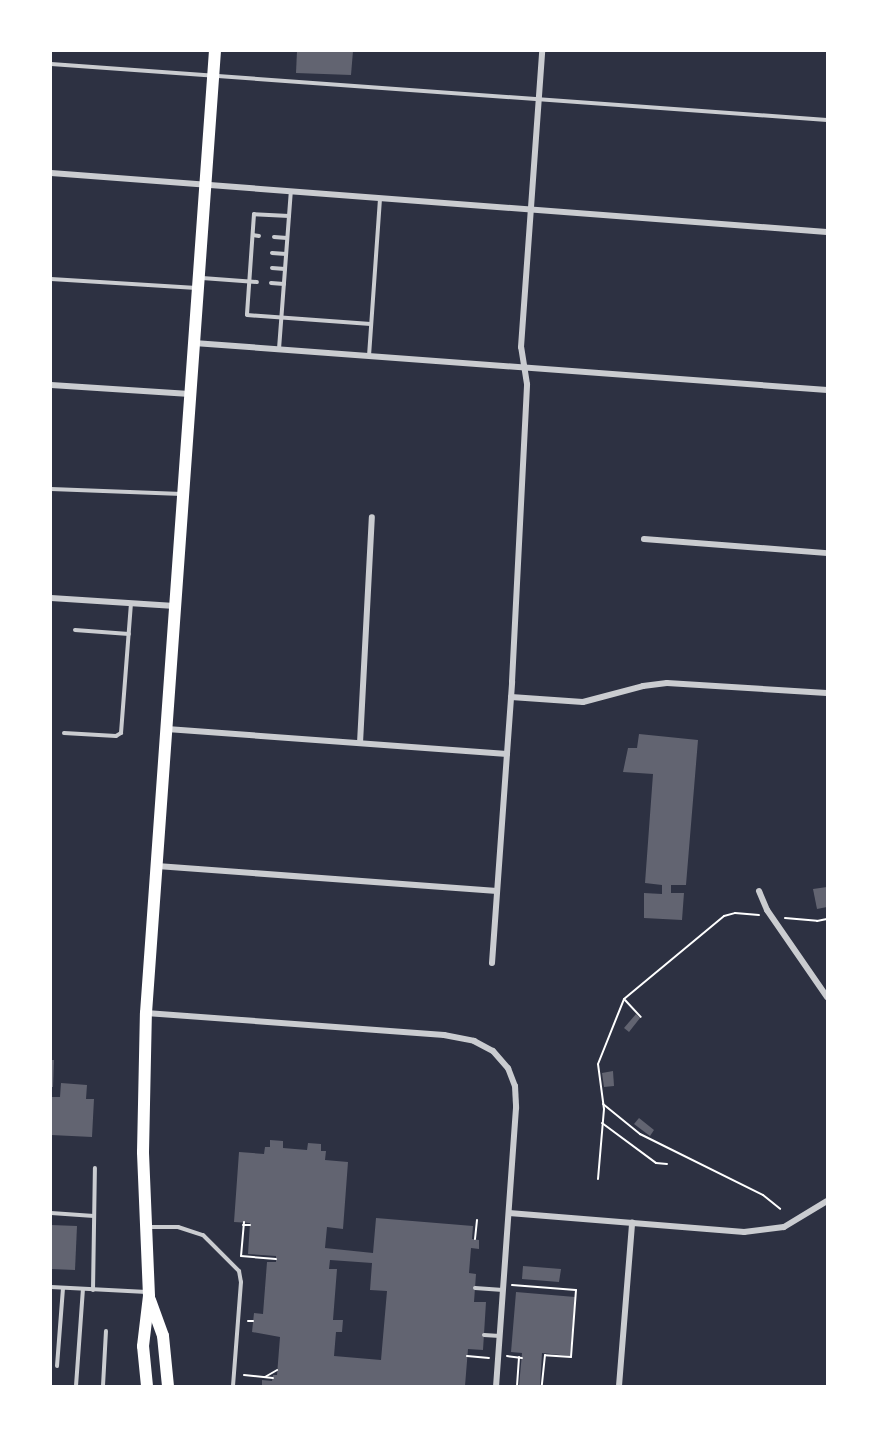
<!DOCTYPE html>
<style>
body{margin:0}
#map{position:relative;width:878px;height:1437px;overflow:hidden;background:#2d3142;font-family:"PT Sans Narrow",sans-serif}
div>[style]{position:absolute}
.building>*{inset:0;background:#626471}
.path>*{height:2px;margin:-1px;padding:0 1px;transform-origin:1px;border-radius:1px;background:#fff}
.service>*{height:4px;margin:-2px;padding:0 2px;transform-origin:2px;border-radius:2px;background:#caccd0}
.minor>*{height:6px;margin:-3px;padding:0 3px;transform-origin:3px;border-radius:3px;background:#caccd0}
.primary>*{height:12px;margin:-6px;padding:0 6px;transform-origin:6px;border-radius:6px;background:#fff}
span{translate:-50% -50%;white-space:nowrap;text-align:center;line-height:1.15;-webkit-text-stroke:5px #fff;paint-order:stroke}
.frame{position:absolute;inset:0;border:52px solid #fff;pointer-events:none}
</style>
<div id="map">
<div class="building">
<div style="clip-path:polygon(297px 51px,353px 51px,351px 75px,296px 73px)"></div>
<div style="clip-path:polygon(639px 734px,698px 740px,686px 885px,671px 885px,671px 893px,684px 893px,682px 920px,644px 918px,644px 893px,662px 894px,662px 885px,645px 883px,653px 774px,623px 772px,628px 748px,637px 748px)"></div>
<div style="clip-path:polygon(827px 887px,827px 907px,817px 909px,813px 889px)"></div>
<div style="clip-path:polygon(636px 1014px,640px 1018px,629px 1032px,624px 1028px)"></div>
<div style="clip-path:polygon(51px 1060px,54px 1060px,53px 1087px,51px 1087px)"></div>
<div style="clip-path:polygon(613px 1071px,614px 1086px,604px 1087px,602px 1073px)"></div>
<div style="clip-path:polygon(61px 1083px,87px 1085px,86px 1099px,94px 1099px,92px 1137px,51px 1135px,51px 1097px,60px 1097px)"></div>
<div style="clip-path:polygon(639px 1118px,654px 1130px,650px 1136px,634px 1124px)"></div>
<div style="clip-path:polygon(evenodd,270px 1140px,283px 1141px,283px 1148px,307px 1150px,308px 1143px,321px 1144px,321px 1151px,326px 1151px,325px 1160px,348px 1162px,343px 1229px,327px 1227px,325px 1248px,373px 1253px,376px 1218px,473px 1226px,472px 1239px,479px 1240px,479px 1249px,471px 1248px,469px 1273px,476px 1274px,474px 1302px,486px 1302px,483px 1350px,468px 1349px,465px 1386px,262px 1386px,262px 1380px,272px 1381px,273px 1375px,277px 1375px,280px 1337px,252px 1332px,254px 1313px,263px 1314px,267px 1262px,276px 1262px,276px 1256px,248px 1254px,250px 1223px,234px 1222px,239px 1152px,264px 1154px,265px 1147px,270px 1147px,270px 1140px,330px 1260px,372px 1263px,370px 1290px,387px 1291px,381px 1360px,334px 1356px,336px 1332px,342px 1332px,343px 1320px,333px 1320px,337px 1269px,329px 1269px,330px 1260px)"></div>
<div style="clip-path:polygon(51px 1225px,77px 1226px,75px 1270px,51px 1269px)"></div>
<div style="clip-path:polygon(523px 1266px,561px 1269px,559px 1282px,522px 1279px)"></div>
<div style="clip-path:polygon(516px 1292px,575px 1297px,570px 1356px,542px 1353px,540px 1386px,519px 1386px,522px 1353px,511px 1352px)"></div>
</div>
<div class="path">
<div style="left:785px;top:918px;width:32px;rotate:5deg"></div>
<div style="left:817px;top:921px;width:10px;rotate:-11deg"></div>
<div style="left:625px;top:1000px;width:23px;rotate:47deg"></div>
<div style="left:603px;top:1104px;width:48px;rotate:39deg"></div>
<div style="left:640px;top:1134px;width:137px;rotate:26.4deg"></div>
<div style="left:763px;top:1195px;width:22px;rotate:39deg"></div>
<div style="left:602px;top:1123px;width:67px;rotate:36.5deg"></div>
<div style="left:656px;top:1163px;width:11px;rotate:5deg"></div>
<div style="left:598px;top:1179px;width:70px;rotate:-85.1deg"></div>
<div style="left:604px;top:1109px;width:45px;rotate:-97.6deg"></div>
<div style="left:598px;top:1064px;width:70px;rotate:-68.2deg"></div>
<div style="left:624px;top:999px;width:130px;rotate:-39.7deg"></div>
<div style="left:724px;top:916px;width:11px;rotate:-15deg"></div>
<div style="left:735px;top:913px;width:24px;rotate:5deg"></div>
<div style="left:244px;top:1222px;width:34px;rotate:95deg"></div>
<div style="left:241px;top:1256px;width:35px;rotate:5deg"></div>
<div style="left:243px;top:1225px;width:7px"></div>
<div style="left:475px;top:1239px;width:19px;rotate:-84deg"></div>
<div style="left:512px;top:1285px;width:64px;rotate:4.5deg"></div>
<div style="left:576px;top:1290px;width:67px;rotate:94.3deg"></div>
<div style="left:571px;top:1357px;width:26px;rotate:-176deg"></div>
<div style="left:545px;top:1355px;width:31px;rotate:96deg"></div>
<div style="left:248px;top:1321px;width:5px"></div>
<div style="left:467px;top:1356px;width:22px;rotate:5deg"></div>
<div style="left:507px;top:1356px;width:15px;rotate:8deg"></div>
<div style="left:244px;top:1375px;width:29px;rotate:6deg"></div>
<div style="left:265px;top:1377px;width:14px;rotate:-30deg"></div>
<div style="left:517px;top:1386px;width:29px;rotate:-86deg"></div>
</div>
<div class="service">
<div style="left:51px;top:64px;width:778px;rotate:4.13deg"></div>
<div style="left:289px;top:216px;width:35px;rotate:-177deg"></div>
<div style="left:254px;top:214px;width:101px;rotate:94deg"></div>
<div style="left:247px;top:315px;width:124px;rotate:4.2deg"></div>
<div style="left:253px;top:235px;width:6px;rotate:9deg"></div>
<div style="left:274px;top:237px;width:13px;rotate:4deg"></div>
<div style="left:272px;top:253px;width:14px;rotate:4deg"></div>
<div style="left:272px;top:268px;width:13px;rotate:4deg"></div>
<div style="left:202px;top:278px;width:55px;rotate:4.2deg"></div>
<div style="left:51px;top:279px;width:146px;rotate:3.5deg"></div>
<div style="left:271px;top:283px;width:13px;rotate:4deg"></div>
<div style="left:279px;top:349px;width:158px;rotate:-85.7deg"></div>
<div style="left:369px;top:356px;width:158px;rotate:-86deg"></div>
<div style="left:51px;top:489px;width:131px;rotate:2.2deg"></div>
<div style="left:75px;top:630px;width:54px;rotate:4.2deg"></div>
<div style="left:64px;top:733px;width:52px;rotate:3.3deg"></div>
<div style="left:116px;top:736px;width:6px;rotate:-31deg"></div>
<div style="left:121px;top:733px;width:129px;rotate:-85.6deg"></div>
<div style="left:51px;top:1213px;width:43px;rotate:4deg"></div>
<div style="left:150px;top:1227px;width:28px"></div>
<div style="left:178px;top:1227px;width:26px;rotate:18deg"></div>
<div style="left:203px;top:1235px;width:51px;rotate:45deg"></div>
<div style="left:239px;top:1271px;width:11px;rotate:80deg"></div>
<div style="left:241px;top:1282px;width:104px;rotate:94.4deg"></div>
<div style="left:51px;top:1287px;width:96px;rotate:3deg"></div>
<div style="left:475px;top:1288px;width:28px;rotate:4deg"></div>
<div style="left:93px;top:1290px;width:122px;rotate:-89.1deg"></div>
<div style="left:484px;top:1335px;width:16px;rotate:4deg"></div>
<div style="left:57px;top:1366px;width:78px;rotate:-85.6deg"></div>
<div style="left:76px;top:1386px;width:97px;rotate:-85.9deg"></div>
<div style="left:103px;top:1386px;width:55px;rotate:-86.9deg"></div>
</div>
<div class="minor">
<div style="left:51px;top:173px;width:778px;rotate:4.35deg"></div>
<div style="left:194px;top:343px;width:635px;rotate:4.25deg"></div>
<div style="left:51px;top:385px;width:139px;rotate:3.7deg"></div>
<div style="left:644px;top:539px;width:184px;rotate:4.4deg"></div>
<div style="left:51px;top:598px;width:124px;rotate:3.7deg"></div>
<div style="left:511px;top:697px;width:72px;rotate:4deg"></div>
<div style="left:583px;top:702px;width:62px;rotate:-14.9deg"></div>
<div style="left:643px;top:686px;width:24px;rotate:-7deg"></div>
<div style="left:667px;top:683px;width:160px;rotate:3.6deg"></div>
<div style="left:167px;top:729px;width:341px;rotate:4.2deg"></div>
<div style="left:360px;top:743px;width:226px;rotate:-87deg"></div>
<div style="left:157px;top:866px;width:341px;rotate:4.2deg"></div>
<div style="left:759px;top:891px;width:21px;rotate:67deg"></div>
<div style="left:767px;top:910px;width:106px;rotate:55.4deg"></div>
<div style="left:492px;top:963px;width:282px;rotate:-85.9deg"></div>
<div style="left:512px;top:682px;width:298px;rotate:-87.1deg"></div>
<div style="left:527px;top:384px;width:37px;rotate:-99deg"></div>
<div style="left:521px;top:347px;width:297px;rotate:-85.9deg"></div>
<div style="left:146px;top:1013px;width:299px;rotate:4.2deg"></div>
<div style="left:444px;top:1035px;width:31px;rotate:11deg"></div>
<div style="left:474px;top:1041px;width:21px;rotate:28deg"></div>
<div style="left:493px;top:1051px;width:23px;rotate:49deg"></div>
<div style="left:508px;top:1068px;width:19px;rotate:69deg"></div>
<div style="left:515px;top:1086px;width:22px;rotate:87deg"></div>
<div style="left:516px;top:1108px;width:279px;rotate:94.1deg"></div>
<div style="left:509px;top:1213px;width:236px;rotate:4.6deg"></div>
<div style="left:744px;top:1232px;width:40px;rotate:-7.1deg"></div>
<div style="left:784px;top:1227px;width:50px;rotate:-31.2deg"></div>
<div style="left:619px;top:1386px;width:164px;rotate:-85.4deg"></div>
</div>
<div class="primary">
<div style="left:150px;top:1300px;width:38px;rotate:70deg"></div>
<div style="left:163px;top:1336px;width:50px;rotate:84.3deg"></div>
<div style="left:147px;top:1386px;width:40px;rotate:-95.7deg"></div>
<div style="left:143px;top:1346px;width:50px;rotate:-83.2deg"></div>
<div style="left:149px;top:1296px;width:144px;rotate:-92.4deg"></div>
<div style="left:143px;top:1152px;width:139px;rotate:-88.8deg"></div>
<div style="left:146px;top:1013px;width:964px;rotate:-85.9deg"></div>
</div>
<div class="frame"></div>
</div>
